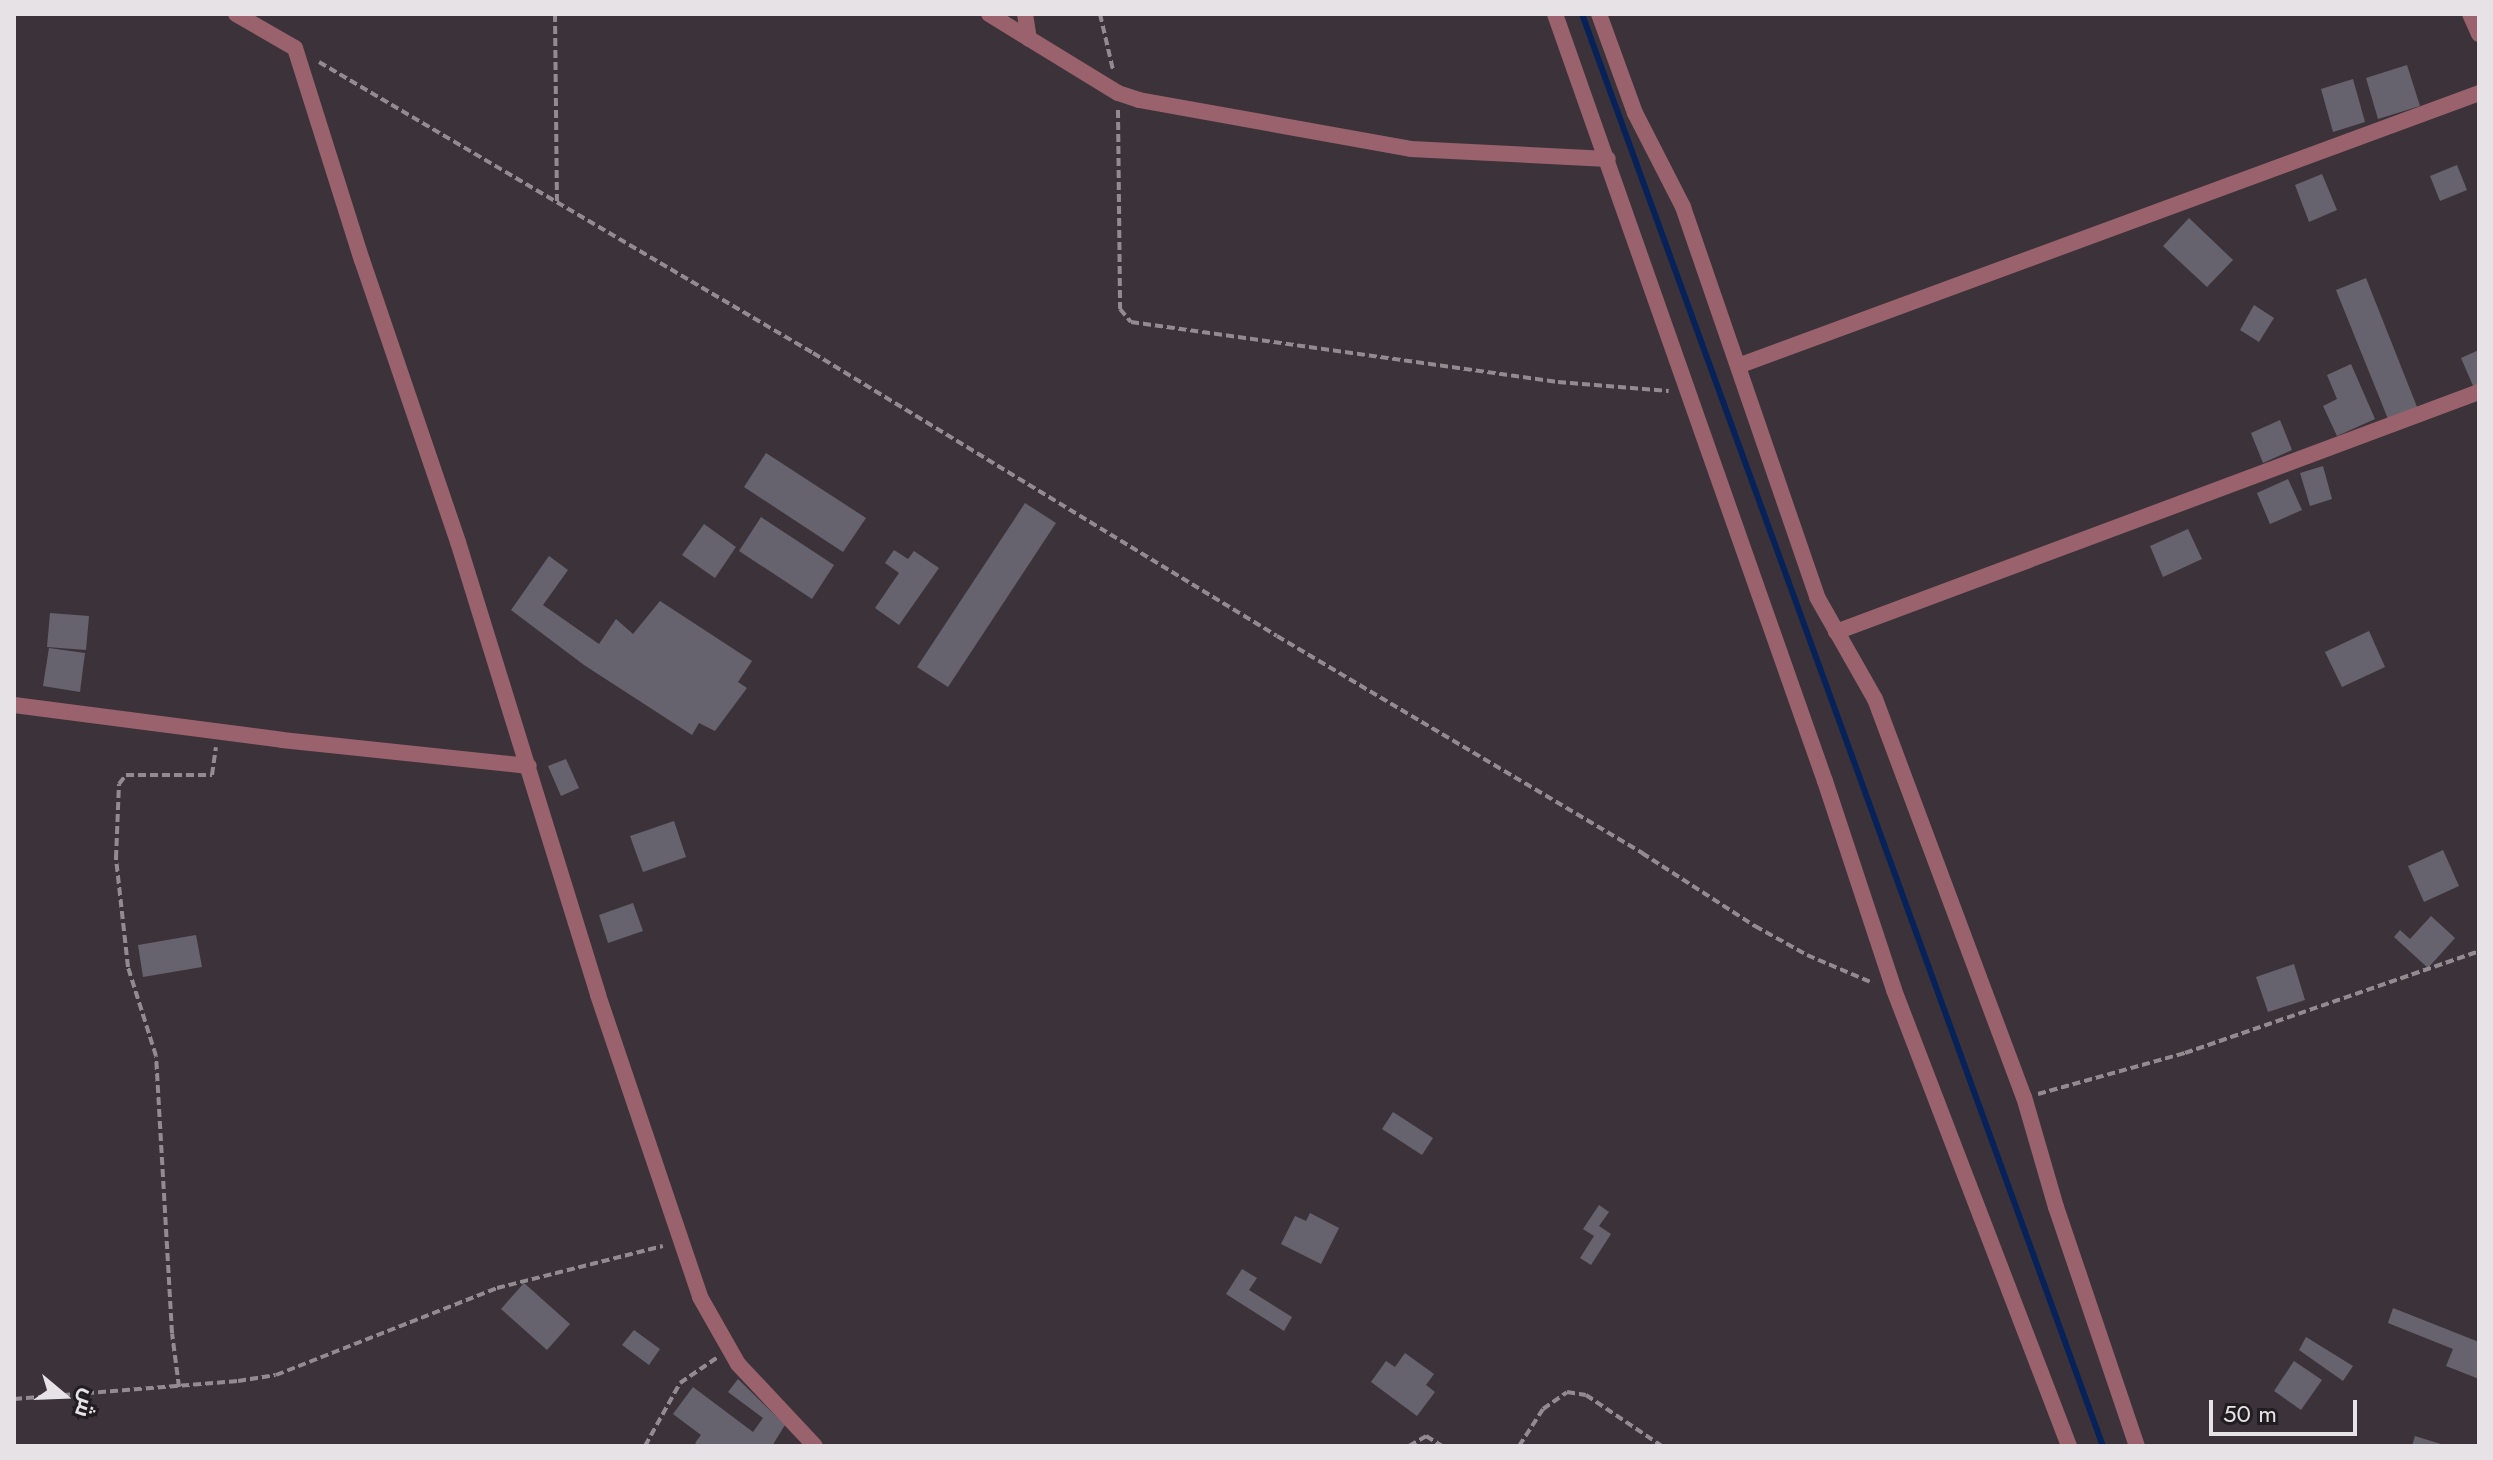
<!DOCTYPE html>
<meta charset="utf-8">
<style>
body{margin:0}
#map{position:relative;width:2493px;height:1460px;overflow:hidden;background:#3c333a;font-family:Jost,Cairo,sans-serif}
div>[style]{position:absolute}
.stream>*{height:6px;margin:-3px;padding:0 3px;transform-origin:3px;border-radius:3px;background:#072258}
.building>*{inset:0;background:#66636e}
.path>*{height:4px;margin-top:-2px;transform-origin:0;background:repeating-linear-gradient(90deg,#928b90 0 8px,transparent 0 12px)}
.street>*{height:16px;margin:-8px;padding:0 8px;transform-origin:8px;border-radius:8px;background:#9a626d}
span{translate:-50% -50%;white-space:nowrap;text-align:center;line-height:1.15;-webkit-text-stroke:6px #201c20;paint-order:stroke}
.frame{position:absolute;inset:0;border:16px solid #e7e2e6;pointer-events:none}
.north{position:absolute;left:24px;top:1356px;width:80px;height:80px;-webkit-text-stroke:6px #201c20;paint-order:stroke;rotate:109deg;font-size:22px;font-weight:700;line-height:32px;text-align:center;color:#e7e2e6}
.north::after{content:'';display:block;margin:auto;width:28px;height:36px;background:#e7e2e6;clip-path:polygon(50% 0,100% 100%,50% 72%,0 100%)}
.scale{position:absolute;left:2209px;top:1400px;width:148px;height:36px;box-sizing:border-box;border:4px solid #e7e2e6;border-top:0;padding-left:10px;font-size:24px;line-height:28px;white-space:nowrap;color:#e7e2e6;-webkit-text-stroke:6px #201c20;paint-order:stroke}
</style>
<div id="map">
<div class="stream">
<div style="left:1582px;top:14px;width:1524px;rotate:70.01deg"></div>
</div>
<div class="building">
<div style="clip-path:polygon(2407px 65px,2420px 106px,2378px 119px,2366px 78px)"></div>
<div style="clip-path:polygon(2353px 79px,2365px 122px,2333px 132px,2321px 89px)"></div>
<div style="clip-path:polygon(2457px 165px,2467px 190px,2440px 201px,2430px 176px)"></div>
<div style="clip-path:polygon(2322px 174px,2337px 210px,2309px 222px,2295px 185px)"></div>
<div style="clip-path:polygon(2189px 218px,2233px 260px,2207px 287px,2163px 246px)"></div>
<div style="clip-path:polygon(2366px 278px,2417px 407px,2388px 419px,2336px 290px)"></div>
<div style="clip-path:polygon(2254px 305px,2274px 318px,2259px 342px,2240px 330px)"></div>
<div style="clip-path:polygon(2479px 350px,2479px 386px,2474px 388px,2461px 358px)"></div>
<div style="clip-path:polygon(2351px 364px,2375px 419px,2337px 436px,2323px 406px,2337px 399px,2327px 375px)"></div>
<div style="clip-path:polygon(2280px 420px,2292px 450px,2263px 463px,2251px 433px)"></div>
<div style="clip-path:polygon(766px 453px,866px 518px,843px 552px,744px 487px)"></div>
<div style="clip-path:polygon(2323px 466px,2332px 499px,2310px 506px,2300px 473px)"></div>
<div style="clip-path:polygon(2288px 479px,2302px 510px,2270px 524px,2257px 493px)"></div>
<div style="clip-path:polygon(1025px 503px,1056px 523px,948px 687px,917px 667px)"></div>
<div style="clip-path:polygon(761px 517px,834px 565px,812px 599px,739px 551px)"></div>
<div style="clip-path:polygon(704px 524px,736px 547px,715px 578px,682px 555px)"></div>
<div style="clip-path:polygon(2188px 529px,2202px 559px,2163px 577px,2150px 546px)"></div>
<div style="clip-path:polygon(894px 550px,908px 559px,914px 551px,939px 568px,899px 625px,875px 608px,899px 573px,885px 563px)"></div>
<div style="clip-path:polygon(549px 556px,568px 570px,543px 605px,599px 644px,616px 619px,633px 634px,660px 601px,752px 661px,738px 682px,747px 688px,715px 731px,699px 723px,692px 735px,584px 665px,511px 610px)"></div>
<div style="clip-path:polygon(50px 613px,89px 616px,86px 650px,47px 647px)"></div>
<div style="clip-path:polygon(2369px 631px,2385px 667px,2342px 687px,2325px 652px)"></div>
<div style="clip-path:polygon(49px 648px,85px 653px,80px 692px,43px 686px)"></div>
<div style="clip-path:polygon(566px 759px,579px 788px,561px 796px,548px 766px)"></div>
<div style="clip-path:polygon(674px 821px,686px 857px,643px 872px,630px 836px)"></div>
<div style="clip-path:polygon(2443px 850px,2459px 886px,2424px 902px,2408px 866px)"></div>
<div style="clip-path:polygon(633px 903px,643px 931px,608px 943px,599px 915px)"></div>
<div style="clip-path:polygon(2431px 916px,2455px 938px,2428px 968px,2394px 937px,2400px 930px,2410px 939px)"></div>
<div style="clip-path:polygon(196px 935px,202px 967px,143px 977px,138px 945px)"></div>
<div style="clip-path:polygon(2294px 964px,2305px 1000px,2268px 1012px,2256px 977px)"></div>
<div style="clip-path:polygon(1393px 1112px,1433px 1138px,1422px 1155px,1382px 1129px)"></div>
<div style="clip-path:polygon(1599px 1205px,1609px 1212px,1599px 1226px,1611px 1234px,1591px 1265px,1580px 1258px,1594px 1236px,1583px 1229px)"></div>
<div style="clip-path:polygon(1310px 1213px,1339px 1228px,1321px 1264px,1281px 1244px,1295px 1216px,1306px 1221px)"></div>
<div style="clip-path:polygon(1242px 1269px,1257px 1278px,1249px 1290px,1292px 1317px,1284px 1331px,1226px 1294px)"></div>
<div style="clip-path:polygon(524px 1283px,570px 1324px,547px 1350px,501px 1309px)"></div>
<div style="clip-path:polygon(2393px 1308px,2479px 1342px,2479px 1379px,2446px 1366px,2453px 1349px,2388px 1323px)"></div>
<div style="clip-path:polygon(634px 1330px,660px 1349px,649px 1365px,622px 1345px)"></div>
<div style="clip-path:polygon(2306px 1337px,2353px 1366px,2343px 1381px,2299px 1350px)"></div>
<div style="clip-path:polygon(1405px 1353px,1434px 1374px,1426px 1385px,1435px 1392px,1417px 1416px,1371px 1382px,1386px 1361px,1395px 1367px)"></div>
<div style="clip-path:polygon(2294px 1361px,2322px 1380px,2301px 1410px,2274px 1391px)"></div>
<div style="clip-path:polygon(738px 1379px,785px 1425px,772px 1446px,700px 1446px,695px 1443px,701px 1435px,673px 1414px,693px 1387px,753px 1432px,763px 1418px,728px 1392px)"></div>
<div style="clip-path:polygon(2415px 1436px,2444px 1445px,2444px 1446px,2412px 1446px)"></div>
</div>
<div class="path">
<div style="left:555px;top:14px;width:187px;rotate:89.4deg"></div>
<div style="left:1100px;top:14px;width:57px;rotate:76.9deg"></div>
<div style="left:319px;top:62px;width:573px;rotate:30.5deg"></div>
<div style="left:813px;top:353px;width:543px;rotate:31.38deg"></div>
<div style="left:1277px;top:636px;width:425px;rotate:30.7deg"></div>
<div style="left:1642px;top:853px;width:135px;rotate:32.9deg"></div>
<div style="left:1755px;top:926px;width:60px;rotate:29.1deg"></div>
<div style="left:1807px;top:955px;width:72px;rotate:23deg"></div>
<div style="left:1118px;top:110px;width:199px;rotate:89.4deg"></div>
<div style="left:1120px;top:309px;width:17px;rotate:50deg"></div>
<div style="left:1131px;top:322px;width:431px;rotate:8deg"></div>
<div style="left:1558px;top:382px;width:111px;rotate:4.6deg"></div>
<div style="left:2038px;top:1094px;width:153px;rotate:-15.6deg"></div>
<div style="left:2185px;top:1053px;width:311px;rotate:-19.1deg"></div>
<div style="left:179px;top:1387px;width:54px;rotate:-97.4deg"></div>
<div style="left:172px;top:1333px;width:277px;rotate:-93.3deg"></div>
<div style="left:156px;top:1056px;width:93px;rotate:-107.5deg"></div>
<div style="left:128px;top:967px;width:110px;rotate:-96.3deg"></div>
<div style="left:116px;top:858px;width:74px;rotate:-87.7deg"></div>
<div style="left:119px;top:784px;width:11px;rotate:-52deg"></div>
<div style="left:126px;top:775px;width:86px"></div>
<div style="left:212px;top:775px;width:28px;rotate:-82deg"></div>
<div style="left:14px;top:1399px;width:225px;rotate:-4.6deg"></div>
<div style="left:238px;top:1381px;width:38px;rotate:-9deg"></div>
<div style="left:276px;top:1375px;width:238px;rotate:-21.5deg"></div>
<div style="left:497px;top:1288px;width:171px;rotate:-14.2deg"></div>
<div style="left:645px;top:1446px;width:72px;rotate:-60.9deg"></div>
<div style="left:680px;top:1383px;width:46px;rotate:-34.4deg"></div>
<div style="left:1409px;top:1446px;width:20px;rotate:-30deg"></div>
<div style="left:1426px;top:1436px;width:19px;rotate:32deg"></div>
<div style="left:1519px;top:1446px;width:44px;rotate:-57deg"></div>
<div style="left:1543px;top:1409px;width:29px;rotate:-35deg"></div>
<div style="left:1567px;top:1392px;width:19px;rotate:9deg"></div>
<div style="left:1586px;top:1395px;width:92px;rotate:33.9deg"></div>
</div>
<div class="street">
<div style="left:236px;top:14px;width:68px;rotate:30deg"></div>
<div style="left:295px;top:48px;width:222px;rotate:72.5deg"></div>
<div style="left:362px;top:260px;width:298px;rotate:71.2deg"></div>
<div style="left:458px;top:542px;width:474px;rotate:72.8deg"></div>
<div style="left:598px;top:995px;width:319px;rotate:71.3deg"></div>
<div style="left:700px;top:1297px;width:77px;rotate:60.4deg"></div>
<div style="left:738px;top:1364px;width:112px;rotate:46.8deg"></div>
<div style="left:989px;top:14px;width:151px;rotate:31.5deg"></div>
<div style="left:1118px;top:93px;width:22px;rotate:18deg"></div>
<div style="left:1139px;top:100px;width:276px;rotate:10.2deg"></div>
<div style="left:1411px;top:149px;width:197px;rotate:2.9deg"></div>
<div style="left:1025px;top:14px;width:25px;rotate:81deg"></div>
<div style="left:1555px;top:14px;width:813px;rotate:70.61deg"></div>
<div style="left:1825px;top:781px;width:220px;rotate:71.7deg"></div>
<div style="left:1894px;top:990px;width:488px;rotate:69deg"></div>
<div style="left:1599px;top:14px;width:105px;rotate:70deg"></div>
<div style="left:1635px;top:113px;width:106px;rotate:62.9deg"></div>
<div style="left:1683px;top:207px;width:412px;rotate:71deg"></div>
<div style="left:1817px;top:597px;width:117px;rotate:60.4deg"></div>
<div style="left:1875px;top:699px;width:425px;rotate:69.5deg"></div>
<div style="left:2024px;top:1097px;width:115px;rotate:73.8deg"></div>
<div style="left:2056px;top:1207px;width:252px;rotate:71.3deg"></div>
<div style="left:2470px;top:14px;width:22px;rotate:66deg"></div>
<div style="left:1738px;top:366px;width:790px;rotate:-20.22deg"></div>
<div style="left:1836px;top:632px;width:686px;rotate:-20.47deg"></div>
<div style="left:14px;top:705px;width:270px;rotate:7.4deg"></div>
<div style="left:282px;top:740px;width:248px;rotate:6deg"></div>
</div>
<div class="frame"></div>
<div class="north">ش</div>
<div class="scale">50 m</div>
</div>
